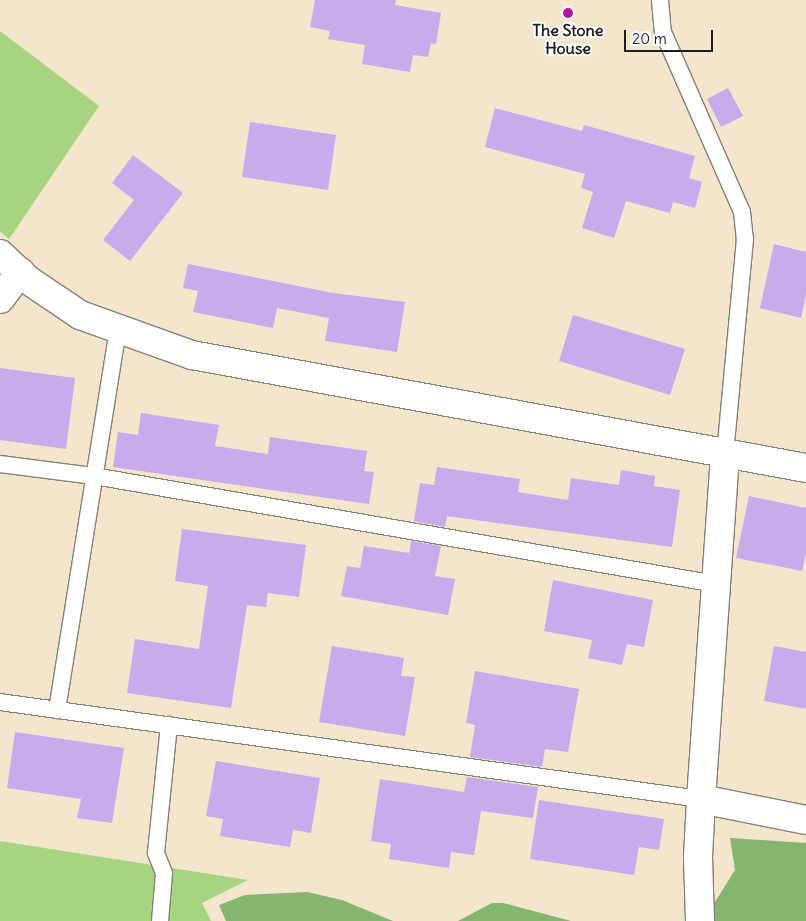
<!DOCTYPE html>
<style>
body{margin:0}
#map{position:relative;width:806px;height:921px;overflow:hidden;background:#f4e5cd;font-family:Delius,sans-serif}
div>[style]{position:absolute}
.green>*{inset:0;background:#a6d481}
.forest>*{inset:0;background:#84b66f}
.building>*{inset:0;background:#c6abed}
.roads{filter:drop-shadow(1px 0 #888074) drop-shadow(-1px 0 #888074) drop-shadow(0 1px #888074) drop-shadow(0 -1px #888074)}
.lane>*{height:16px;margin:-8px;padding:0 8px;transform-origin:8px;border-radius:8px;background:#fff}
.street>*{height:28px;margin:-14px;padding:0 14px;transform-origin:14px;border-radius:14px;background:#fff}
.dots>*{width:14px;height:14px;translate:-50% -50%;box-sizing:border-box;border:2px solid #fff;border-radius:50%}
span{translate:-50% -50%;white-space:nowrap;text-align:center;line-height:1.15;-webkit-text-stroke:4px #fff;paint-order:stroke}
.poi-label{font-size:16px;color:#1c1c1c;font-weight:700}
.scale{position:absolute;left:624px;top:30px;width:89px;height:22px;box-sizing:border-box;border:2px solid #1c1c1c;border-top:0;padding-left:6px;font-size:15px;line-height:18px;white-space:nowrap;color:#1c1c1c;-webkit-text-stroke:4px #fff;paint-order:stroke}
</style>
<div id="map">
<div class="green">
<div style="clip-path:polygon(0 31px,99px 106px,9px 239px,0 231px)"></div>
<div style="clip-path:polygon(0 841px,248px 880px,202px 903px,211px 921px,0 921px)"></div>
</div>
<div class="forest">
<div style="clip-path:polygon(730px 838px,806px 843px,806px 921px,703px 921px,735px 870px)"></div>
<div style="clip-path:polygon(307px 892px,342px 900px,393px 921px,226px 921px,219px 905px,245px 895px)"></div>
<div style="clip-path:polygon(492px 903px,503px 903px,571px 921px,458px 921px)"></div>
</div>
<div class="building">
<div style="clip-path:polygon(315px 0,396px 0,395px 5px,441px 13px,436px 44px,431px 43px,428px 57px,413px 55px,410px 72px,362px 64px,365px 45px,328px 39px,330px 31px,310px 27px)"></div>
<div style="clip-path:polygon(728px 88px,743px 116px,721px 127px,707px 99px)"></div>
<div style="clip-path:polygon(495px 108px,582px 131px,584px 125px,695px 156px,689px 178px,702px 182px,695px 208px,673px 202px,670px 213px,626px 201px,614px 238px,582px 228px,593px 192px,581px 188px,585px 174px,485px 147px)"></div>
<div style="clip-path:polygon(250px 122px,336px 135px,328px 190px,242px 177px)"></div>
<div style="clip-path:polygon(133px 155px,183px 193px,130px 261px,103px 240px,134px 200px,112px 183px)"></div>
<div style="clip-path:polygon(774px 244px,806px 252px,806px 294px,801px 318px,760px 308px)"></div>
<div style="clip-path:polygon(188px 264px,333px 293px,405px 302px,397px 352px,325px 341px,329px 318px,277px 308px,273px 328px,193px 312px,198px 291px,183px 288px)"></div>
<div style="clip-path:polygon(573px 315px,685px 349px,670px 395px,559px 361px)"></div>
<div style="clip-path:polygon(0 368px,75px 378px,66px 449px,0 440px)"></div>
<div style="clip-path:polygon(141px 413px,219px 425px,215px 446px,268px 454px,270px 437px,367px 451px,364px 471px,374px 472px,369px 504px,113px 467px,118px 432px,138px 435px)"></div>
<div style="clip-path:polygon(437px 467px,520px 479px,518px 492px,568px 500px,571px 478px,619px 485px,621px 470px,655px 476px,654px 486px,680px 490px,672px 547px,447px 516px,445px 527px,414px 521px,420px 483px,434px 485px)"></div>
<div style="clip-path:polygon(749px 496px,806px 508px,806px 553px,802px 571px,736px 558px)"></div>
<div style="clip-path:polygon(182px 529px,306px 545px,299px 597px,268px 593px,266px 607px,247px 605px,231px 708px,127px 693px,135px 639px,199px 649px,208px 586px,175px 581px)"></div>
<div style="clip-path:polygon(411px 541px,441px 546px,435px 576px,455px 579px,448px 615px,341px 596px,347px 566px,360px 568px,364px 546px,409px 553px)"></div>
<div style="clip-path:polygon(553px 580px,653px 600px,644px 647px,627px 644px,622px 665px,588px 658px,592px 640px,544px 631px)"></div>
<div style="clip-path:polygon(332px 646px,404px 658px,401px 676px,415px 677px,405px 736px,319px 722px)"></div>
<div style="clip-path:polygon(774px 646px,806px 652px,806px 709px,764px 701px)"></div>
<div style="clip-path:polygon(475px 671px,579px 689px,568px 752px,545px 749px,542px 767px,470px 757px,475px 725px,466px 723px)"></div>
<div style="clip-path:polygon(15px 732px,124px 748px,112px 823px,77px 818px,81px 799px,7px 788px)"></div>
<div style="clip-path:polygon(216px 761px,320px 778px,311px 833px,293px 830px,290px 847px,220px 836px,223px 819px,206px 816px)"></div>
<div style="clip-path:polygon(467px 777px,538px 787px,533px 818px,481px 811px,474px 855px,451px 852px,449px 868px,389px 859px,391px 844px,371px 841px,380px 779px,464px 792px)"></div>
<div style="clip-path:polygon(539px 800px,664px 819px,659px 850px,639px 847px,634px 875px,530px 859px)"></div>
</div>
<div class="roads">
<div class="lane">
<div style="left:660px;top:0;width:32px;rotate:85deg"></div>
<div style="left:663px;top:32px;width:197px;rotate:66.3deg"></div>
<div style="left:742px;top:212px;width:27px;rotate:84deg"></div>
<div style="left:745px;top:239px;width:215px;rotate:95.3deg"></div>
<div style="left:0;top:464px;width:95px;rotate:7.3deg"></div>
<div style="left:94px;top:476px;width:631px;rotate:9.85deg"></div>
<div style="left:0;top:702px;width:708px;rotate:7.88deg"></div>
<div style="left:57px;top:710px;width:387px;rotate:-80.9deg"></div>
<div style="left:160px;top:921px;width:48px;rotate:-85.2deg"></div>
<div style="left:164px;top:873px;width:22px;rotate:-112deg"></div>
<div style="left:156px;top:853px;width:129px;rotate:-84.2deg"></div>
</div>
<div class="street">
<div style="left:0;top:254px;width:38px;rotate:43deg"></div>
<div style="left:28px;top:280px;width:63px;rotate:33.9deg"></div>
<div style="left:80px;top:315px;width:119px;rotate:19.7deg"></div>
<div style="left:192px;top:355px;width:624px;rotate:10.43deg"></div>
<div style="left:0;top:299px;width:34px;rotate:-53deg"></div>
<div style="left:701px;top:799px;width:107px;rotate:11.3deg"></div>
<div style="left:700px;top:921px;width:64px;rotate:-91.8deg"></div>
<div style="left:698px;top:857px;width:58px;rotate:-87deg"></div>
<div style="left:701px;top:799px;width:347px;rotate:-86deg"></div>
</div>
</div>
<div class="dots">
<div style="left:568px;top:13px;background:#b5179e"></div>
</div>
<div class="poi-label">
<span style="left:568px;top:39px">The Stone<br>House</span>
</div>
<div class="scale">20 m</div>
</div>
